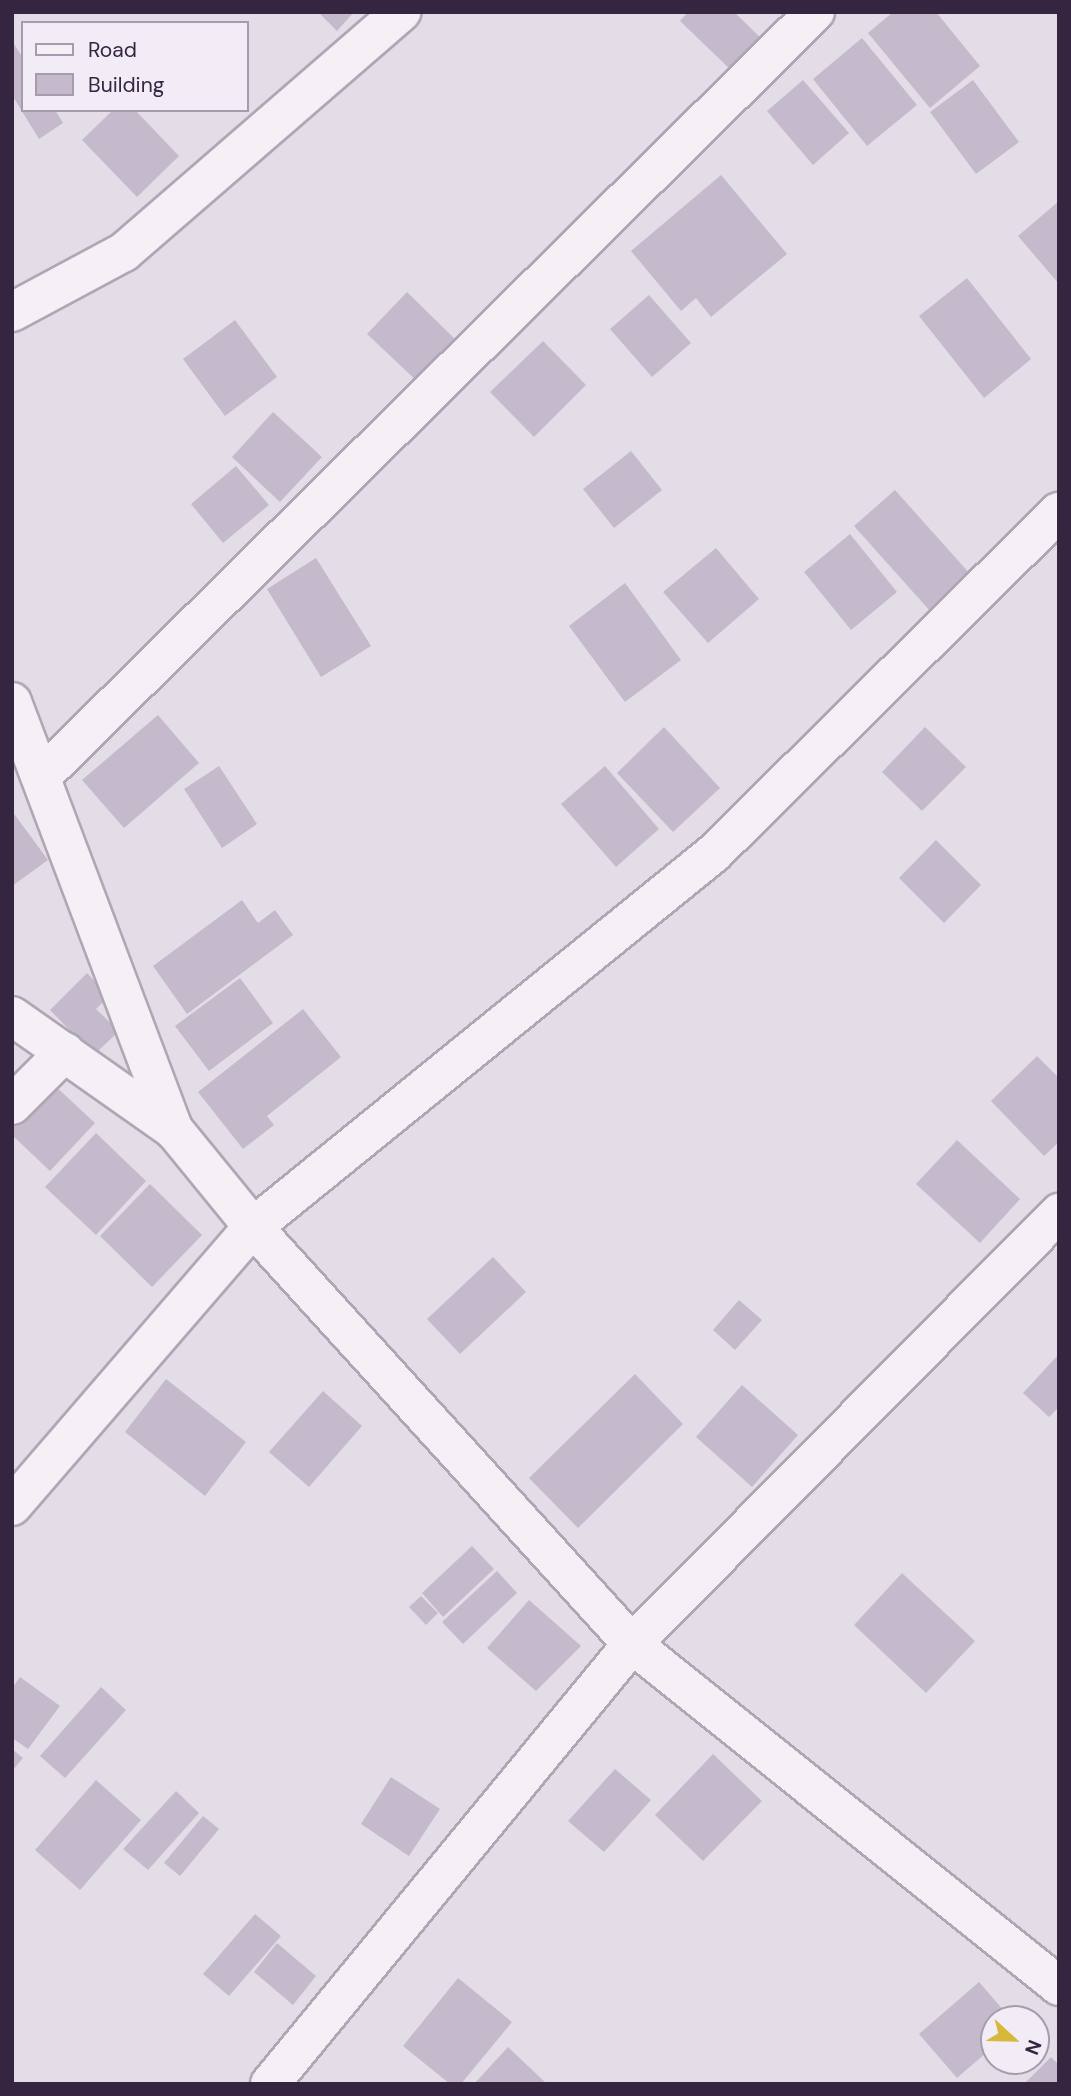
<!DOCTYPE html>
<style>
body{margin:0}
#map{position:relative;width:1071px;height:2096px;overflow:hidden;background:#e3dde8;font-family:"DM Sans",sans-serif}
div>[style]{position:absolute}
.building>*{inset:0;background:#c4bacb}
.roads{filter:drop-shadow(2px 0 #afa6b6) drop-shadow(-2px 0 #afa6b6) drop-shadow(0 2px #afa6b6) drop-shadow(0 -2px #afa6b6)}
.minor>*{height:38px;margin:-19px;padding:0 19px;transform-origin:19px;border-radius:19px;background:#f4f0f6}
span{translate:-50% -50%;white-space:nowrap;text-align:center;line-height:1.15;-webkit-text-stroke:5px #f1ecf6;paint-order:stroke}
.frame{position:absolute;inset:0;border:14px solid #352540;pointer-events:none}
.legend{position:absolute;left:21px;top:21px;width:228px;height:91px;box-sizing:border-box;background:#f1ecf6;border:2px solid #a69cad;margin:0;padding:9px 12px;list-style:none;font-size:21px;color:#352540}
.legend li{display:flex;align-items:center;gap:14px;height:35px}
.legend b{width:35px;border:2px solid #a69cad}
.north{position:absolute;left:980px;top:2005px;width:70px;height:70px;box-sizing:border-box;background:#f1ecf6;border:2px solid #a69cad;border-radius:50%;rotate:112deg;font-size:19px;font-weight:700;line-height:28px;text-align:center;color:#352540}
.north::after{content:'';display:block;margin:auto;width:24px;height:32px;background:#d7b838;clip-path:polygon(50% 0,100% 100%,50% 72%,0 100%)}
</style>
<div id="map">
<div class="building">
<div style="clip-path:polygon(318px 12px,354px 12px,337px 31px)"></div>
<div style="clip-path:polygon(688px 12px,734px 12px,762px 39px,732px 71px,680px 21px)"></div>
<div style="clip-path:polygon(893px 12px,936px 12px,980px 66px,930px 108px,868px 33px)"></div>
<div style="clip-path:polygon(862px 38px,917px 105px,867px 146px,813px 79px)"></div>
<div style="clip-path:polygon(12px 41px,23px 58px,23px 110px,55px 110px,63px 123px,39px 139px,12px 95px)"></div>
<div style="clip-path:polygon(803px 80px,849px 133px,813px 165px,767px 111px)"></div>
<div style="clip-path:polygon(973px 80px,1019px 142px,976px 174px,930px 112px)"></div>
<div style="clip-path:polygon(113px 110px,135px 110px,179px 156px,137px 197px,82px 140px)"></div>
<div style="clip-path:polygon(721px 175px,787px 254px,711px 317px,696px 298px,681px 311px,631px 251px)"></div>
<div style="clip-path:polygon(1059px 201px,1059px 284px,1018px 236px)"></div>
<div style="clip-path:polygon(967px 278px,1031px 359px,984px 398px,919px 316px)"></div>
<div style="clip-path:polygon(407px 292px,460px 344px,421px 385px,367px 334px)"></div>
<div style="clip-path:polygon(649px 295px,691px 343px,652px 377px,610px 329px)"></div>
<div style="clip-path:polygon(235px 320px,277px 377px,225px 416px,183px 359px)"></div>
<div style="clip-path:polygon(543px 341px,586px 385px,534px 437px,490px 392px)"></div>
<div style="clip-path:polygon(273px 412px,322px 457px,280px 502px,232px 457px)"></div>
<div style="clip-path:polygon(631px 451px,662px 490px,614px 528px,583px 489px)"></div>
<div style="clip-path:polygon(236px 466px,269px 505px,223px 543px,191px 504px)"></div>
<div style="clip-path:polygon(895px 490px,971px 575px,930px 611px,854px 526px)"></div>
<div style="clip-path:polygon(850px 534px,897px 592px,851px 630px,804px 572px)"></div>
<div style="clip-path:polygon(716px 548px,759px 599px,708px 643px,663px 592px)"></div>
<div style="clip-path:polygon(316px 558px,371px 646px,321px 677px,267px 589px)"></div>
<div style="clip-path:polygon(625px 583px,681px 660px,625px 702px,569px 626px)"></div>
<div style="clip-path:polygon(158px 715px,199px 763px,124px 828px,82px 780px)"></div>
<div style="clip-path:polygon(664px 727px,720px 788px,673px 832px,617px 773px)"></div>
<div style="clip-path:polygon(925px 727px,966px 767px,922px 811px,882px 772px)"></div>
<div style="clip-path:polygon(219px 766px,257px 824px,222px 848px,184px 789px)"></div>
<div style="clip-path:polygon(605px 766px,659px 829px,616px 867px,561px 804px)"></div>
<div style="clip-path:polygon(12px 811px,48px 860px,12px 886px)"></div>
<div style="clip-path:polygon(936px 840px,981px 885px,944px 923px,899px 878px)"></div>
<div style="clip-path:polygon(242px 900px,258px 923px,275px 910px,293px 935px,187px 1014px,153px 966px)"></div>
<div style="clip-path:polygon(87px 973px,109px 996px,96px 1009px,119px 1031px,94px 1055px,50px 1010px)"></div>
<div style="clip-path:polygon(240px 978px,273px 1023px,209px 1071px,175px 1026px)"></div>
<div style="clip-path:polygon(303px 1009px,341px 1057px,267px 1116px,274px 1125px,243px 1149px,198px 1092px)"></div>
<div style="clip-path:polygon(1037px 1056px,1059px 1078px,1059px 1142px,1044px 1156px,991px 1101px)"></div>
<div style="clip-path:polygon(53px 1084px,95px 1123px,50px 1171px,12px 1135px,12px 1128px)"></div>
<div style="clip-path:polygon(96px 1133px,146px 1181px,96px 1235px,45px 1187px)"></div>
<div style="clip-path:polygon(957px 1140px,1020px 1199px,980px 1243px,916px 1184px)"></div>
<div style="clip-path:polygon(150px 1184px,202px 1235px,152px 1287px,100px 1236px)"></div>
<div style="clip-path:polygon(493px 1257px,526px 1292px,460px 1354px,427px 1319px)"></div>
<div style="clip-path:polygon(739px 1300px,762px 1320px,735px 1350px,713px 1330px)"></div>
<div style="clip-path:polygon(1059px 1354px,1059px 1407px,1049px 1417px,1023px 1393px)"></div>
<div style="clip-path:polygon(635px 1374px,683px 1424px,578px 1528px,529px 1478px)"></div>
<div style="clip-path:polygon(166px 1379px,246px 1442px,205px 1496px,125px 1432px)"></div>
<div style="clip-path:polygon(742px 1385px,798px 1435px,752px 1487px,696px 1437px)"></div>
<div style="clip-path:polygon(323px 1391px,362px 1426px,309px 1487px,269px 1452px)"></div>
<div style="clip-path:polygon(472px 1546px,494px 1569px,443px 1617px,422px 1593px)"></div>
<div style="clip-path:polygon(497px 1571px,517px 1593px,463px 1644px,442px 1622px)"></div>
<div style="clip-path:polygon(902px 1573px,975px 1641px,926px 1693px,854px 1625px)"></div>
<div style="clip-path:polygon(421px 1596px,438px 1613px,426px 1625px,409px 1607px)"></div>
<div style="clip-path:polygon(529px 1600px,581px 1646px,536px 1691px,487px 1648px)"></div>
<div style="clip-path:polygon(20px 1677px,60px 1706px,28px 1749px,12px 1738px,12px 1688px)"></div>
<div style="clip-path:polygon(101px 1687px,126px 1710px,65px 1778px,40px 1756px)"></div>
<div style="clip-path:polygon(12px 1749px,23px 1758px,12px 1771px)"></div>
<div style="clip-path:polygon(713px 1754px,762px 1801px,703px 1861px,655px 1815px)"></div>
<div style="clip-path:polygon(615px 1769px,651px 1800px,604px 1852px,568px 1821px)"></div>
<div style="clip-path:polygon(391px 1777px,440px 1809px,409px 1856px,361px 1824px)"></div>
<div style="clip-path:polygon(96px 1780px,141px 1820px,80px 1890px,35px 1850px)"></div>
<div style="clip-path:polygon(176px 1791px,199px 1813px,148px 1870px,123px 1849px)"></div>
<div style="clip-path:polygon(203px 1816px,219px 1829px,180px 1876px,164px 1863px)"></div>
<div style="clip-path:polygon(255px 1914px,281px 1936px,229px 1996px,203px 1974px)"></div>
<div style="clip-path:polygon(277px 1943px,316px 1976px,293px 2005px,254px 1972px)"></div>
<div style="clip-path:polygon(458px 1978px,512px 2022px,461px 2084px,450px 2084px,403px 2046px)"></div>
<div style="clip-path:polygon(979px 1982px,1011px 2019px,994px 2019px,994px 2046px,957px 2078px,919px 2034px)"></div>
<div style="clip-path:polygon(508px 2047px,547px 2084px,474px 2084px)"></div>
<div style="clip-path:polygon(1051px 2057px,1059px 2065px,1059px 2084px,1024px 2084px)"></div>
</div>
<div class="roads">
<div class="minor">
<div style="left:12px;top:312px;width:127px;rotate:-28.2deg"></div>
<div style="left:124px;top:252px;width:367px;rotate:-40.9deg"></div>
<div style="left:12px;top:702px;width:458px;rotate:69.3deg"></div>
<div style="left:174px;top:1130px;width:125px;rotate:50.8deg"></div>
<div style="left:253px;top:1227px;width:563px;rotate:47.73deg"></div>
<div style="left:632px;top:1644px;width:547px;rotate:38.69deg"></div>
<div style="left:41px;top:777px;width:1088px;rotate:-44.66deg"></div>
<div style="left:12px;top:1016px;width:198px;rotate:35.1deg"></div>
<div style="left:12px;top:1105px;width:75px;rotate:-45deg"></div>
<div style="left:12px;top:1506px;width:369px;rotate:-49.2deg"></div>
<div style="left:253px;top:1227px;width:594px;rotate:-39.05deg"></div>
<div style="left:714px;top:853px;width:485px;rotate:-44.7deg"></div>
<div style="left:270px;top:2084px;width:570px;rotate:-50.55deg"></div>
<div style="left:632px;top:1644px;width:607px;rotate:-45.27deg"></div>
</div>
</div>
<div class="frame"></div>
<ul class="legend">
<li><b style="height:9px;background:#f4f0f6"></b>Road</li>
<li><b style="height:19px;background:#c4bacb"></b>Building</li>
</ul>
<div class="north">N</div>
</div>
